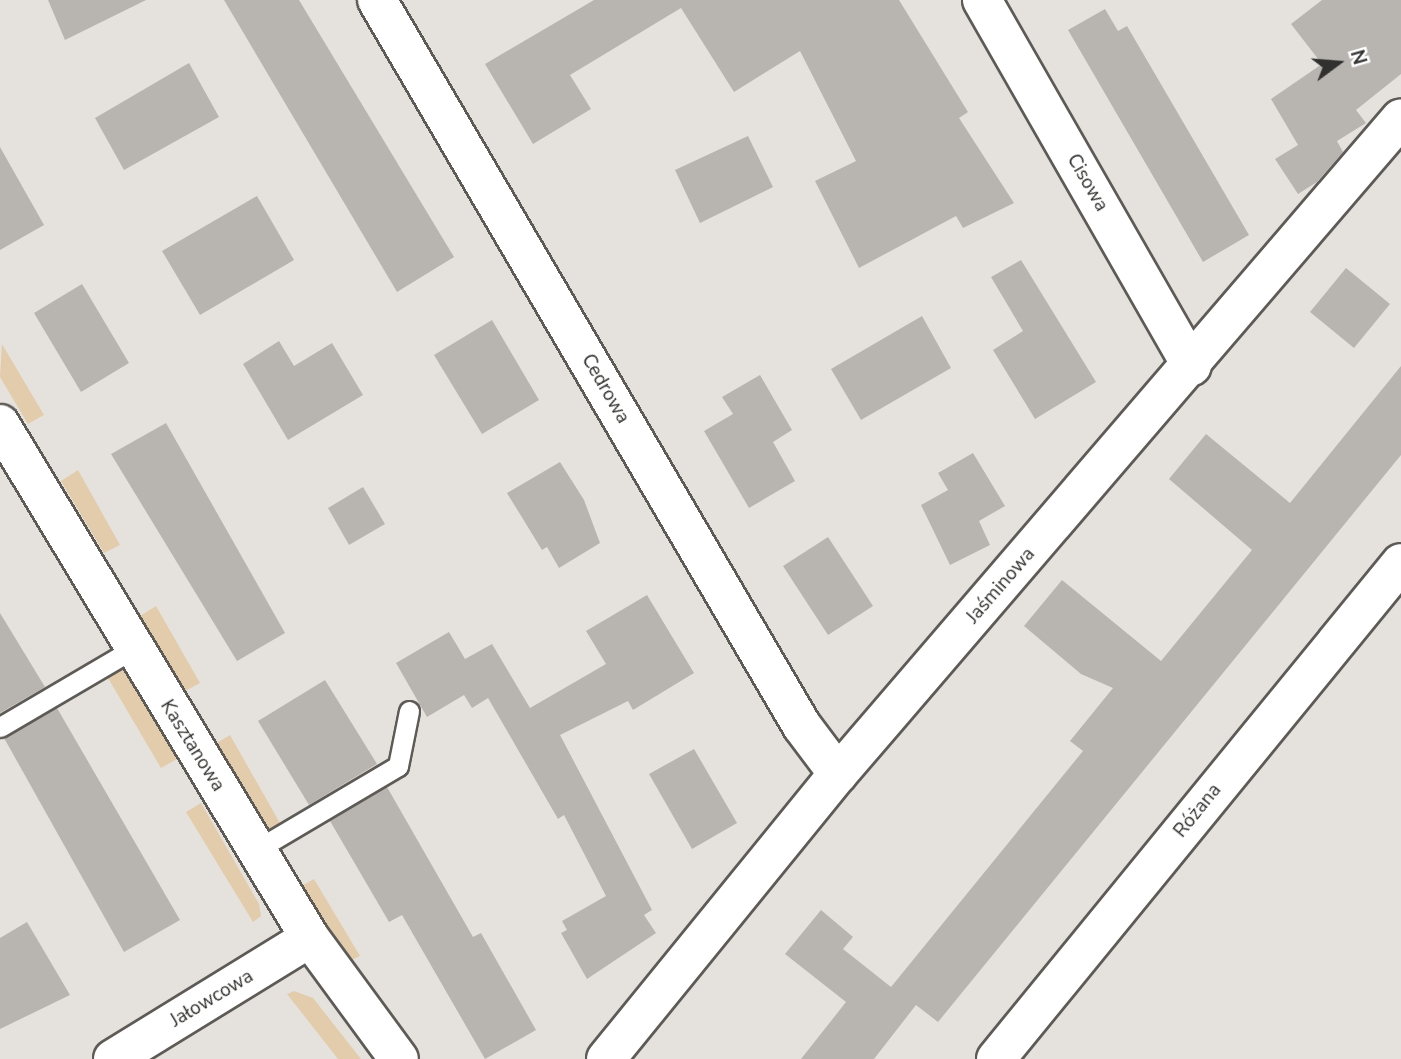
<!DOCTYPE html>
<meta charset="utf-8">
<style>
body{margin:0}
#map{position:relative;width:1401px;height:1059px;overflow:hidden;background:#e5e2dd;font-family:"Nunito Sans",sans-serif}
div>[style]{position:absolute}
.green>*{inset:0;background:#e2ccac}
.building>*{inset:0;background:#b8b5b1}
.roads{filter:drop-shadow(2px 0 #5e5b57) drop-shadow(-2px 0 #5e5b57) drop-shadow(0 2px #5e5b57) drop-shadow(0 -2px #5e5b57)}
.service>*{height:19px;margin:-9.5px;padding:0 9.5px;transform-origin:9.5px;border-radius:9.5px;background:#fff}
.minor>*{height:38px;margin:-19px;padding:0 19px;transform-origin:19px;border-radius:19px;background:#fff}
.tertiary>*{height:38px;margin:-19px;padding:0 19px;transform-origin:19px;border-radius:19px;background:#fff}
span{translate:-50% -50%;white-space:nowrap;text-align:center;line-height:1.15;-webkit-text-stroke:5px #fff;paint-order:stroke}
.street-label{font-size:19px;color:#31302e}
.north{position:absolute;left:1303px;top:28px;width:70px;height:70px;-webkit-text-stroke:5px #fff;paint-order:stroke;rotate:74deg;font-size:19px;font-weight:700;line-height:28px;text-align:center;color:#31302e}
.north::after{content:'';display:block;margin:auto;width:24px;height:32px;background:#31302e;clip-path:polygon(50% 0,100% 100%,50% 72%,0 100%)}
</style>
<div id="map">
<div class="green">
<div style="clip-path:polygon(2px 344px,44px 415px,28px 424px,0 377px)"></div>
<div style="clip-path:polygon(78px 470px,120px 545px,104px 553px,61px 481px)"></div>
<div style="clip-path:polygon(156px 606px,200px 683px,185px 691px,140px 616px)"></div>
<div style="clip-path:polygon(123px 669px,177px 759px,161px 768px,108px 678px)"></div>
<div style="clip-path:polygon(230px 735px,281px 825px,269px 832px,215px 744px)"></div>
<div style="clip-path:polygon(201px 803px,259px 904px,261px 916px,253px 922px,186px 812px)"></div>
<div style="clip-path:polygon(314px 879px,360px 956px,346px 963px,300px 887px)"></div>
<div style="clip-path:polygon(294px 991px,313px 998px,361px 1059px,338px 1059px,287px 994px)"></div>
</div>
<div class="building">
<div style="clip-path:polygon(48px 0,146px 0,65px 40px)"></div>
<div style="clip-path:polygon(224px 0,299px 0,454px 257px,397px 292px)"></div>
<div style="clip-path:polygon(594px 0,899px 0,968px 112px,959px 118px,1014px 203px,963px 228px,956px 216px,859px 268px,815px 181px,856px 161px,800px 51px,734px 92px,681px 8px,570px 75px,591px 109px,533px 144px,485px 64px)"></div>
<div style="clip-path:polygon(1322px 0,1401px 0,1401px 74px,1356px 110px,1366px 123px,1337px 141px,1343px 152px,1317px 182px,1298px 194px,1275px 159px,1298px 145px,1271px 99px,1322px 64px,1291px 24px)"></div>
<div style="clip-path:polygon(1105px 9px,1118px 31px,1127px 26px,1249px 235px,1203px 262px,1068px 30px)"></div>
<div style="clip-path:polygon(189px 63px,219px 117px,124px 170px,95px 118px)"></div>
<div style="clip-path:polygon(748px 136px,773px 187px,700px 223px,675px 170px)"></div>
<div style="clip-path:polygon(0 147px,44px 225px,0 250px)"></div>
<div style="clip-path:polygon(257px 196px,294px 260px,200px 315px,162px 251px)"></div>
<div style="clip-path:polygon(1021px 260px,1096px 382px,1035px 419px,993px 350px,1023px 331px,991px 277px)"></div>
<div style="clip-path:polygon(1346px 268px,1390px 304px,1354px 348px,1310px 312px)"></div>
<div style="clip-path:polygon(82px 284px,129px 363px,81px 392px,34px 313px)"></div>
<div style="clip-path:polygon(922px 316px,951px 368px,861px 420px,831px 369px)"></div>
<div style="clip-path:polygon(492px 320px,539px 400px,482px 434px,434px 355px)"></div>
<div style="clip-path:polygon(279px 341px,294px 366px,332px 343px,363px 395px,288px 440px,243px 364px)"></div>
<div style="clip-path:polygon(1401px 366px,1401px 455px,938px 1022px,916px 1005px,874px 1059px,801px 1059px,846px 1002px,785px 954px,821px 910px,853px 937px,843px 949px,891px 987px,1083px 751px,1070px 741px,1113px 688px,1081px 674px,1024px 626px,1062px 580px,1161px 661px,1252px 550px,1169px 479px,1206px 434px,1290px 503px)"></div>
<div style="clip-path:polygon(760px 375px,792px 430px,773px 442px,795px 481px,749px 508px,704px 431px,733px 414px,722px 397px)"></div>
<div style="clip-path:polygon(166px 423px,285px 633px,237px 661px,111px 454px)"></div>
<div style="clip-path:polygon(973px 453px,1005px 506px,979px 521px,990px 545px,950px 565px,921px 505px,948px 490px,938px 473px)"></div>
<div style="clip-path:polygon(560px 462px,584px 500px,600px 543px,559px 568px,547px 547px,542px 550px,507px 493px)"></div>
<div style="clip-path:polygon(363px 487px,385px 524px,349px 545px,328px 508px)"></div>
<div style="clip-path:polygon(828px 537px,873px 606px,828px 635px,783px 566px)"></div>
<div style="clip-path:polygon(647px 595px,694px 673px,633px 710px,628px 701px,560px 735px,652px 910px,644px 915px,656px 933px,587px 979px,561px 933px,567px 930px,562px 921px,606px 896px,564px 815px,558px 819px,488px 698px,472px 708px,464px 695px,427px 717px,396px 663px,449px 632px,465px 659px,492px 644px,530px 708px,606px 664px,586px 631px)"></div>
<div style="clip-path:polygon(0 613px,45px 687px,0 713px)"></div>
<div style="clip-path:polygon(325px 680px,377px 764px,309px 805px,258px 721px)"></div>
<div style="clip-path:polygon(57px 708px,180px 920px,124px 952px,4px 738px)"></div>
<div style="clip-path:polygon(694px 749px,737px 823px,692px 849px,649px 774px)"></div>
<div style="clip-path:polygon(387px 787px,473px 937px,481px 933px,536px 1030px,485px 1059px,402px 915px,389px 922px,330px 821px)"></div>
<div style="clip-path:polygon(27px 922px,70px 995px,0 1029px,0 938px)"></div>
</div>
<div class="roads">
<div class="service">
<div style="left:0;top:727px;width:154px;rotate:-30.4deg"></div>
<div style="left:256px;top:850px;width:165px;rotate:-30.6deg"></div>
<div style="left:398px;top:766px;width:56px;rotate:-78.7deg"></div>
</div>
<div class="minor">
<div style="left:377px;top:0;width:841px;rotate:59.66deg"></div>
<div style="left:802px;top:726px;width:60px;rotate:53.1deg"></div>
<div style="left:982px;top:0;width:422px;rotate:60.2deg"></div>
<div style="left:0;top:424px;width:600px;rotate:58.91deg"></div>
<div style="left:310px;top:938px;width:150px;rotate:53.7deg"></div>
<div style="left:113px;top:1059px;width:231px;rotate:-31.6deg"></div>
<div style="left:606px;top:1059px;width:367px;rotate:-50.9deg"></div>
<div style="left:838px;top:774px;width:864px;rotate:-49.36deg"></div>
</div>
<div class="tertiary">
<div style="left:996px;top:1059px;width:640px;rotate:-50.77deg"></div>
</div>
</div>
<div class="street-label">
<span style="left:1087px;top:183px;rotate:60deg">Cisowa</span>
<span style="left:605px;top:389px;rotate:60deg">Cedrowa</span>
<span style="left:1001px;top:586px;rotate:-49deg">Jaśminowa</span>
<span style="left:192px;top:746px;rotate:58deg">Kasztanowa</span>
<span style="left:1198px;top:811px;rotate:-51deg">Różana</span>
<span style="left:212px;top:999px;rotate:-31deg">Jałowcowa</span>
</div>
<div class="north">N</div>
</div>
